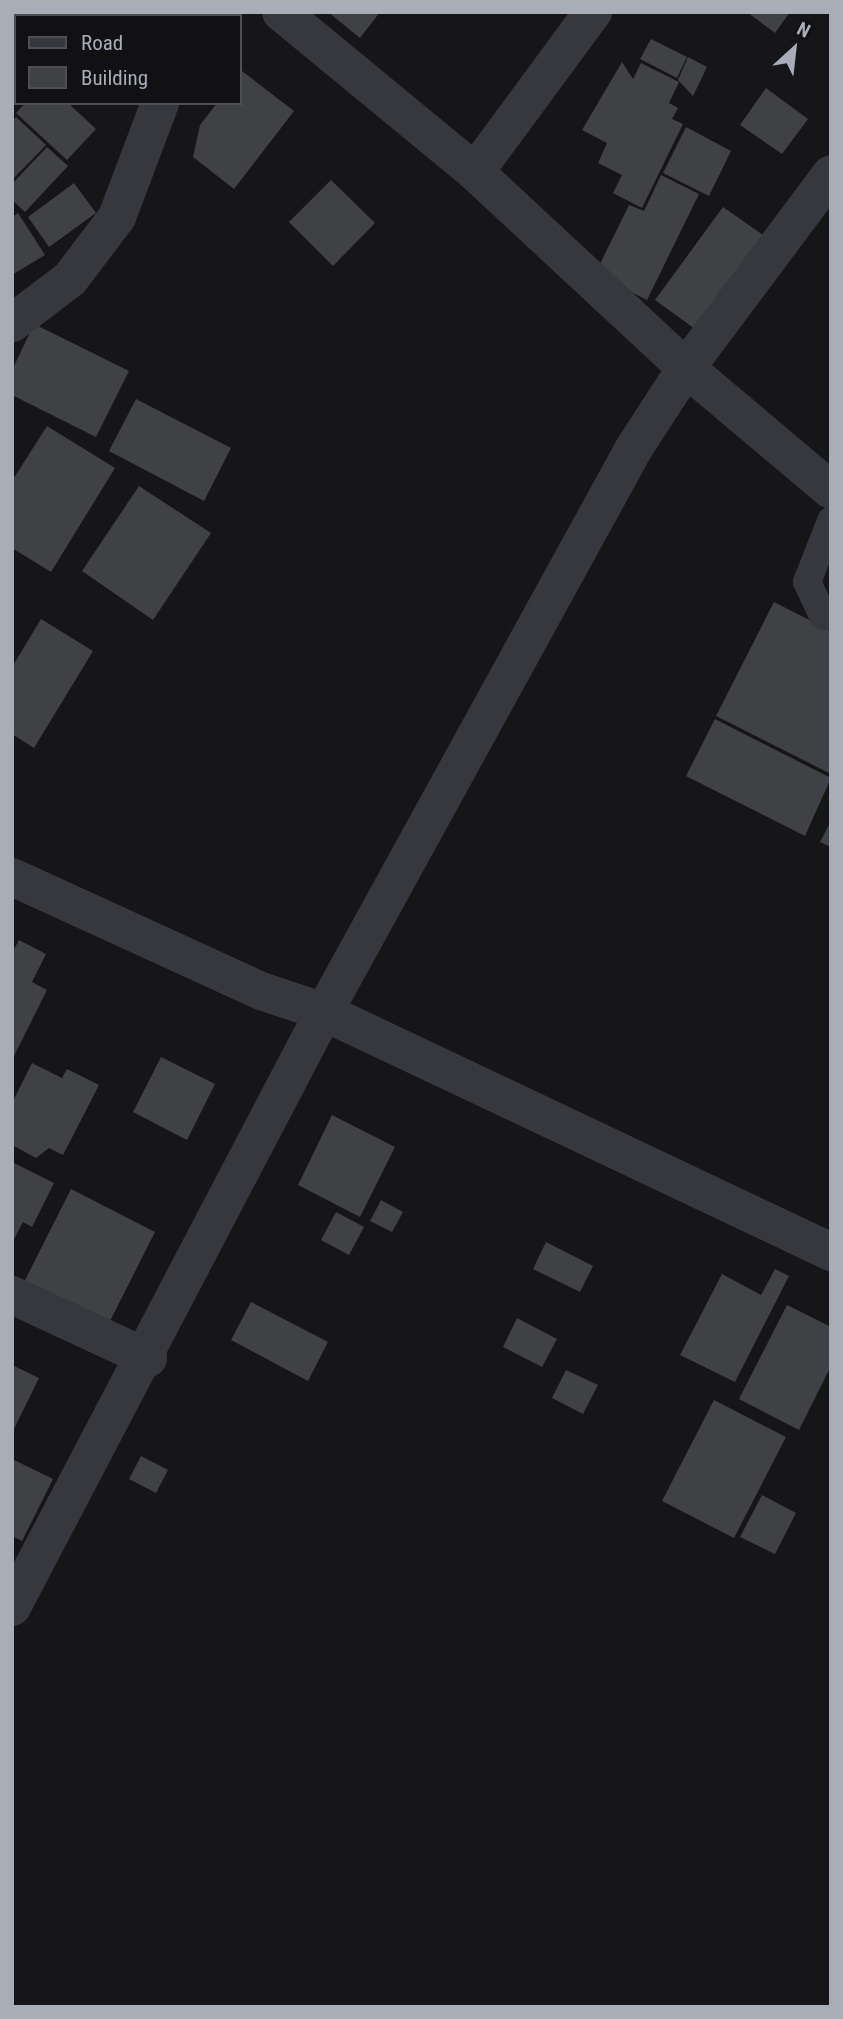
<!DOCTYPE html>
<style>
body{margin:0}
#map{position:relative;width:843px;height:2019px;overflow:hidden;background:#161618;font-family:"Roboto Condensed",sans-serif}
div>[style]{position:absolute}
.building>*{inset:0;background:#404145}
.service>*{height:28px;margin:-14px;padding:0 14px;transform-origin:14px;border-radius:14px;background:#37383d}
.minor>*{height:38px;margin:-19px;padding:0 19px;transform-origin:19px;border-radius:19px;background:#37383d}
span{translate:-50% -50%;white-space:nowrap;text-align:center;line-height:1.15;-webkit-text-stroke:7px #111113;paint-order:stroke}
.frame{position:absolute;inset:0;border:14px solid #a8adb8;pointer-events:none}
.legend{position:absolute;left:14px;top:14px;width:228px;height:91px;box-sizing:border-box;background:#111113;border:2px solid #4d4f55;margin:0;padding:9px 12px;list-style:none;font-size:21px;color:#a8adb8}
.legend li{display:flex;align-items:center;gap:14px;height:35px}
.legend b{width:35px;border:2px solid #4d4f55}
.north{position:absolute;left:759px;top:14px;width:70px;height:70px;-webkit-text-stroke:5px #111113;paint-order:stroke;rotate:27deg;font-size:19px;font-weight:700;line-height:28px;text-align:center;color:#a8adb8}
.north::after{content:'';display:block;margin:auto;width:24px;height:32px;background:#a8adb8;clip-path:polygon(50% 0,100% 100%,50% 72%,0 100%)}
</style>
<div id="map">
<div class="building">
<div style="clip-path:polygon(69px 12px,179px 12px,67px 16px)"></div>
<div style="clip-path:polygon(328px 12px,380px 12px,360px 38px)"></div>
<div style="clip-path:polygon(747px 12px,790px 12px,775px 33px)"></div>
<div style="clip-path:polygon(651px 39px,687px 57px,677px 78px,640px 59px)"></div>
<div style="clip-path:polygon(688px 57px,707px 67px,693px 96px,678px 80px)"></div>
<div style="clip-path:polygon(622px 62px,633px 79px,641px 63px,679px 82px,669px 103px,678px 108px,672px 119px,683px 124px,642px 208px,613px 193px,622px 175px,598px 163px,607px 143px,582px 130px)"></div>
<div style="clip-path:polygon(242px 71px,294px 111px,234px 189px,193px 157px,200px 125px,217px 103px,240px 103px)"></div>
<div style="clip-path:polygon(766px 88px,808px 119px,782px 154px,740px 125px)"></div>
<div style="clip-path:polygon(25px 103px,68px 103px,96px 129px,67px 160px,16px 113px)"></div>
<div style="clip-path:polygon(16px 117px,46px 145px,12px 180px,12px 121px)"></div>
<div style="clip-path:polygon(686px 127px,731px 151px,709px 196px,663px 173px)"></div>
<div style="clip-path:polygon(47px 147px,68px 166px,25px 212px,12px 200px,12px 184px)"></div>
<div style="clip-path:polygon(661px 175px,699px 194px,647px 300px,595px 274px,629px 205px,644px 211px)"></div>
<div style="clip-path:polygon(331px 180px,375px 223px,333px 266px,289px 222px)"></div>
<div style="clip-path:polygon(74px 183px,96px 213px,49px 247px,28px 217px)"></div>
<div style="clip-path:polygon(723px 207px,763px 235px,695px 329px,655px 300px)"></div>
<div style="clip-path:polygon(18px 213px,45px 255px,12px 275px,12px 217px)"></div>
<div style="clip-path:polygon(34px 324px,129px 371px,96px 437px,12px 395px,12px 370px)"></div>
<div style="clip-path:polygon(136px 399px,231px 448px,204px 501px,109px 451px)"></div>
<div style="clip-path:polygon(47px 426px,115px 468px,51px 572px,12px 548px,12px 481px)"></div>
<div style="clip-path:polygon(139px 486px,211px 533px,153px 620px,82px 571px)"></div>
<div style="clip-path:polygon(774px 602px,831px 631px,831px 774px,716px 716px)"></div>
<div style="clip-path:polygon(41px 619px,93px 651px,34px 748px,12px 734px,12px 667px)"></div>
<div style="clip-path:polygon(715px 719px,831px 778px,805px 836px,686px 776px)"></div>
<div style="clip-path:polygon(831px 821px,831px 847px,820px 842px)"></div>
<div style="clip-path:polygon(19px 940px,46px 954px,32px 982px,47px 990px,12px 1060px,12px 953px)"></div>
<div style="clip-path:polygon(161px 1057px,215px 1084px,187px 1140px,133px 1112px)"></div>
<div style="clip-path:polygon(32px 1063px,62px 1078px,67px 1069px,99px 1085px,63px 1155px,49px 1148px,36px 1158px,12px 1145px,12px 1103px)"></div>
<div style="clip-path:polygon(332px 1115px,395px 1147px,360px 1217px,298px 1185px)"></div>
<div style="clip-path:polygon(12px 1162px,54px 1183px,32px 1227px,23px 1222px,12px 1243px)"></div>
<div style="clip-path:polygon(71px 1189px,155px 1232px,107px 1327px,23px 1284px)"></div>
<div style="clip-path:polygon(381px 1200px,403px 1212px,392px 1232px,370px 1221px)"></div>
<div style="clip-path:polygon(336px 1212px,364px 1227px,349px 1255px,321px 1240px)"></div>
<div style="clip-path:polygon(546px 1242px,593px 1266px,580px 1292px,533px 1269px)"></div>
<div style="clip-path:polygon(775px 1269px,789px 1276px,735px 1382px,680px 1355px,722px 1274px,761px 1295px)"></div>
<div style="clip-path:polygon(251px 1302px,328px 1342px,308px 1381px,231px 1340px)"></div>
<div style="clip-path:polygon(787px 1305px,831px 1327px,831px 1366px,799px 1430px,739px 1399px)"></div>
<div style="clip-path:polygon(517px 1318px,557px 1339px,542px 1367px,503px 1347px)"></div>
<div style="clip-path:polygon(12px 1365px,39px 1378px,12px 1433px)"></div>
<div style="clip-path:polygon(566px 1370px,598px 1385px,583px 1414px,552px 1398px)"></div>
<div style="clip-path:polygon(714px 1400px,786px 1437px,734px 1538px,662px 1501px)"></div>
<div style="clip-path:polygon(141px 1456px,168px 1470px,156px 1493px,129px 1479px)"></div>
<div style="clip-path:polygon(12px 1459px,53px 1479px,22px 1541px,12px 1536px)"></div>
<div style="clip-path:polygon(762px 1495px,796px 1513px,775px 1554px,740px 1537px)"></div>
</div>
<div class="service">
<div style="left:823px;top:616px;width:38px;rotate:-115deg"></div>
<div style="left:807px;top:582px;width:66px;rotate:-68.5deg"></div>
</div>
<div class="minor">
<div style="left:281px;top:12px;width:251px;rotate:39.5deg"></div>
<div style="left:475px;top:172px;width:288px;rotate:42.9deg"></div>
<div style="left:686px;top:368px;width:189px;rotate:40.1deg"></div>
<div style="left:196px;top:16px;width:5px;rotate:-53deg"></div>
<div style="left:475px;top:172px;width:199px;rotate:-53.6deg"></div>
<div style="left:12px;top:323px;width:73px;rotate:-37.2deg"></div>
<div style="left:70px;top:279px;width:78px;rotate:-52.8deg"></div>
<div style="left:117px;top:217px;width:122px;rotate:-69.3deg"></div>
<div style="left:12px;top:877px;width:274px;rotate:24.6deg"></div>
<div style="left:261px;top:991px;width:66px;rotate:18.4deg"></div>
<div style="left:324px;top:1012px;width:561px;rotate:25.33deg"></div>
<div style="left:12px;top:1295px;width:150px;rotate:24.9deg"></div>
<div style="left:12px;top:1607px;width:672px;rotate:-62.33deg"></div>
<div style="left:324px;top:1012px;width:644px;rotate:-61.2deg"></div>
<div style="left:634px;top:448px;width:95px;rotate:-57deg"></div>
<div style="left:686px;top:368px;width:242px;rotate:-53.2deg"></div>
</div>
<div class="frame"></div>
<ul class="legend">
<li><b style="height:9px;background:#37383d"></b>Road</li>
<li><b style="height:19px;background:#404145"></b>Building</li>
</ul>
<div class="north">N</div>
</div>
